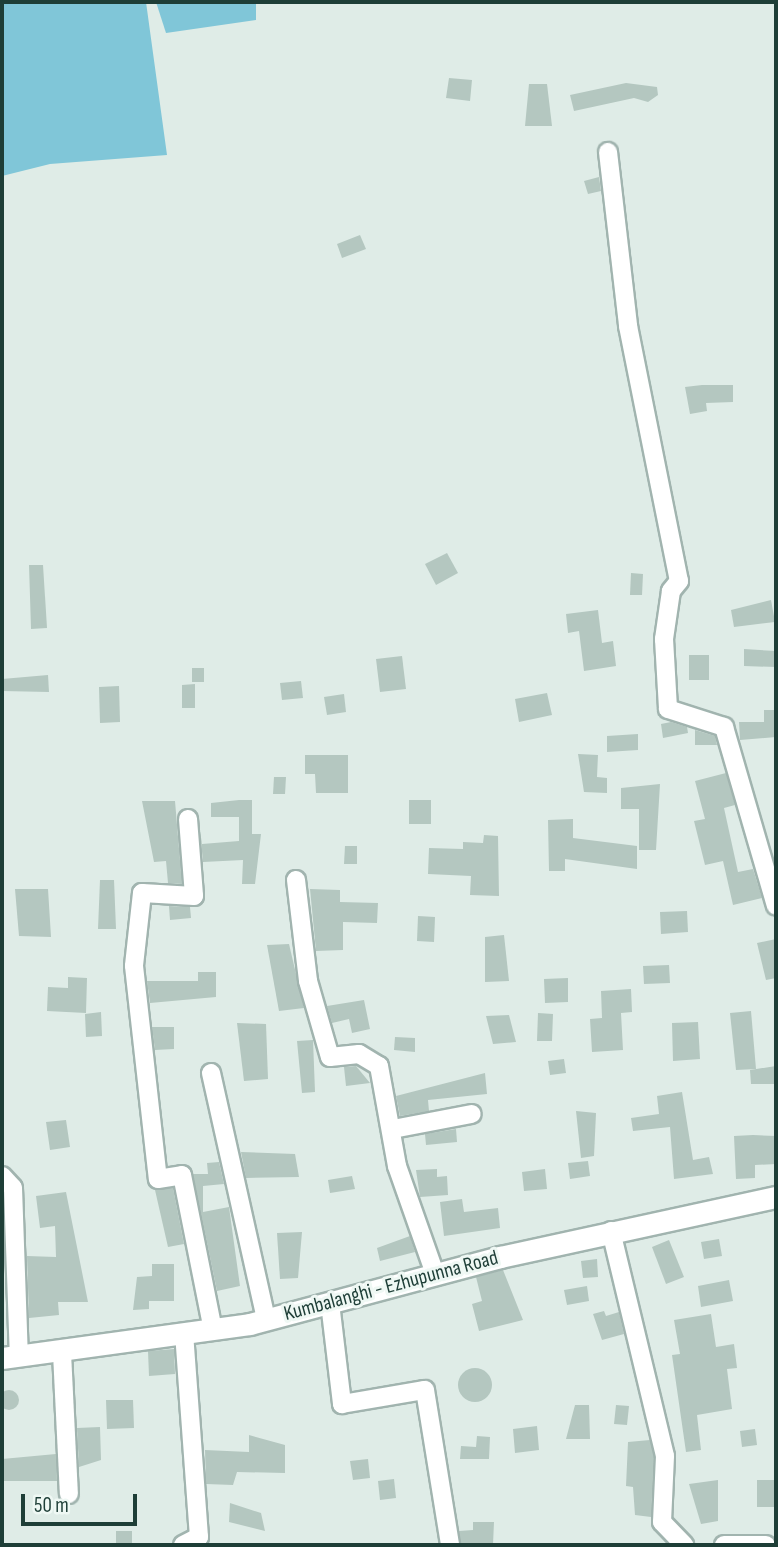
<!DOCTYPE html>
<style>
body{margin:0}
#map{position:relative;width:778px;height:1547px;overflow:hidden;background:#dfece7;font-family:"Sofia Sans Condensed",sans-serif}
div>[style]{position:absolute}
.water>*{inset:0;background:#80c6d8}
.building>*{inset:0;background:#b4c7c0}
.round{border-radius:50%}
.roads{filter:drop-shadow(2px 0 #a1b4af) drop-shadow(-2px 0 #a1b4af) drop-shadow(0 2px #a1b4af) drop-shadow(0 -2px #a1b4af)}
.minor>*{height:18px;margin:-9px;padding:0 9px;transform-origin:9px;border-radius:9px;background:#fff}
.secondary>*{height:21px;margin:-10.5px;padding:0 10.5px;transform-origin:10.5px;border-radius:10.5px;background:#fff}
span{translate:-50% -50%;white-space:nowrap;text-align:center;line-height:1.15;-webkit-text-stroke:6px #eff8f4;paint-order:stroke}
.street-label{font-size:21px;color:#1e3e37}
.frame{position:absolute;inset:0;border:4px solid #1e3e37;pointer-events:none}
.scale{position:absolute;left:21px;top:1494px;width:116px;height:32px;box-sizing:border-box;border:4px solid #1e3e37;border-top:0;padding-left:9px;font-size:21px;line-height:24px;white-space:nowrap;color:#1e3e37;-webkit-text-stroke:5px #eff8f4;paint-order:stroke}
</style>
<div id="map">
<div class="water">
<div style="clip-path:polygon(2px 2px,146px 2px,167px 155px,50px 164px,2px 176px)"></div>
<div style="clip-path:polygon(156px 2px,256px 2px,256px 20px,166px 33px)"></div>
</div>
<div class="building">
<div style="clip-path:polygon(449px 78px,472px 80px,470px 101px,446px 98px)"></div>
<div style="clip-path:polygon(626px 83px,657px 87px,658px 95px,648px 102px,634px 98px,574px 111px,570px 95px)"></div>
<div style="clip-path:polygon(529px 84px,547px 84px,552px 126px,525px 126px)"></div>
<div style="clip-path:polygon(599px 177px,601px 191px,588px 194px,584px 181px)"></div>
<div style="clip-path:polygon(360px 235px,366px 249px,342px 258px,337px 244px)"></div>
<div style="clip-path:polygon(702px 385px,733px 385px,733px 402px,706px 403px,707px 411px,690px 414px,685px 387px)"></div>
<div style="clip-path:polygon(447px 553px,458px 573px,436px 585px,425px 564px)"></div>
<div style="clip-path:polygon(29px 565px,43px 565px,47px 628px,31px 629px)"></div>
<div style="clip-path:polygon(631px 573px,643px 574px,642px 595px,630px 595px)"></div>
<div style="clip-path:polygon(771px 600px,775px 622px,734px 627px,731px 610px)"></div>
<div style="clip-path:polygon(598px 610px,602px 643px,613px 641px,616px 666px,584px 671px,579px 631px,568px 633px,566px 614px)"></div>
<div style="clip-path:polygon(744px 649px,776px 651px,776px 667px,744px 666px)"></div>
<div style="clip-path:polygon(689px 655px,709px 655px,709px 680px,689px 680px)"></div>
<div style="clip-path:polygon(402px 656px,406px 689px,380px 692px,376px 659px)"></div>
<div style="clip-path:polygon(192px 668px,204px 668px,204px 682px,192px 682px)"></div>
<div style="clip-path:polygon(48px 675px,49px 692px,2px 691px,2px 679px)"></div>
<div style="clip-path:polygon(301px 681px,303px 698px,282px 700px,280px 683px)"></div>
<div style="clip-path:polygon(195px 684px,195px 708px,182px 708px,182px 685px)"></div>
<div style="clip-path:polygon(119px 686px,120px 722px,100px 723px,99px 687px)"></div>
<div style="clip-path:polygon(547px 693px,552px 715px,519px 722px,515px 699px)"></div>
<div style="clip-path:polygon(344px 694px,346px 712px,327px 715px,324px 697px)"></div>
<div style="clip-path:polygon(764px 710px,776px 710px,776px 737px,740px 740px,739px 722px,764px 722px)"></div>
<div style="clip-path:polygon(671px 722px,687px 727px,688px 733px,663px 738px,661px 724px)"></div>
<div style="clip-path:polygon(695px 730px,715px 736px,717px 745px,695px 745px)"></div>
<div style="clip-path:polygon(638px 734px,638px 750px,607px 752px,607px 736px)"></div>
<div style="clip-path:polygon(578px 754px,598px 755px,597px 777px,607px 778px,607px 793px,584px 792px)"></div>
<div style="clip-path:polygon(305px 755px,348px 755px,348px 793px,316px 793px,315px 774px,305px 774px)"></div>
<div style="clip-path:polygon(726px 773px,735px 805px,724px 808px,738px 872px,753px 869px,762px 898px,733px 905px,723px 861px,705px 865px,694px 821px,705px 819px,695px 781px)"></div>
<div style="clip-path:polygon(274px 777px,286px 777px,285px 794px,273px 794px)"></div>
<div style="clip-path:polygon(660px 784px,656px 850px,639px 850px,639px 809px,621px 809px,621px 788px)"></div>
<div style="clip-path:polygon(239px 800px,252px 800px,252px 834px,261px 834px,255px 884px,242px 884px,243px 860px,203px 862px,200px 831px,202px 844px,239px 841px,239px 817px,211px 817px,211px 803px)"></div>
<div style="clip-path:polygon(409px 800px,431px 800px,431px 824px,409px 824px)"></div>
<div style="clip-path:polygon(142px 801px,175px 801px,182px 884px,168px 883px,166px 861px,154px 862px)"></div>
<div style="clip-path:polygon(573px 819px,573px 838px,637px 846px,637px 869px,565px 859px,565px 871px,549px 871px,548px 820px)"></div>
<div style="clip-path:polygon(484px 835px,498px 836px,499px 896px,470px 895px,471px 876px,428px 874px,429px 848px,463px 849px,463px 842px,483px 843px)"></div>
<div style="clip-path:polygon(345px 846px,357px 846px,357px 864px,344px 864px)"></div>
<div style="clip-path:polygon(100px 880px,114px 880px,116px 929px,98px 929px)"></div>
<div style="clip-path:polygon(15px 889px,48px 889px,51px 937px,19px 936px)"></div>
<div style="clip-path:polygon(310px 889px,340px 890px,340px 902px,378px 903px,377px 923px,343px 922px,343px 950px,316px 951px)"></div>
<div style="clip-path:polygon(169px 906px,190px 907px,191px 918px,170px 920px)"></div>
<div style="clip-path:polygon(687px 911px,688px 932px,661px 934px,660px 912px)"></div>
<div style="clip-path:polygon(418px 916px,435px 917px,434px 942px,417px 941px)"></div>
<div style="clip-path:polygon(504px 935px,509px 981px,485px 982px,485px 937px)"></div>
<div style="clip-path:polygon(776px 939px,776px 978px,766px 980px,757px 943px)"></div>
<div style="clip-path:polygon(289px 944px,304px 1008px,279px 1011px,267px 945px)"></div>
<div style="clip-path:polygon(669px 965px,670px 983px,644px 984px,643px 966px)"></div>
<div style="clip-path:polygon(198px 972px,216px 972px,216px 997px,150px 1003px,147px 981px,198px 981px)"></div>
<div style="clip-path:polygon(68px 977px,87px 978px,86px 1013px,47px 1011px,48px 987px,68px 988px)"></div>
<div style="clip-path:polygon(568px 978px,568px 1002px,545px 1003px,544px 979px)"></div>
<div style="clip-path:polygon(631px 989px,632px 1012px,621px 1013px,623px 1050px,592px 1052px,590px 1019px,602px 1018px,601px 991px)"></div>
<div style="clip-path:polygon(364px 1000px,370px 1029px,352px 1033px,349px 1019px,332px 1023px,327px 1006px)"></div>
<div style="clip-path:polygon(751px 1011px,756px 1069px,736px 1070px,730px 1013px)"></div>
<div style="clip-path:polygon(101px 1012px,102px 1036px,86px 1037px,85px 1014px)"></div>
<div style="clip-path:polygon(538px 1013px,553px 1014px,552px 1041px,537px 1041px)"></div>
<div style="clip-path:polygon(509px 1015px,516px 1042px,493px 1044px,486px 1016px)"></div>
<div style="clip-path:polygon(698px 1022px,700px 1059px,673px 1061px,672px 1023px)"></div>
<div style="clip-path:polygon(237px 1023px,266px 1024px,268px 1079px,244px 1081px)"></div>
<div style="clip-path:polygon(152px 1027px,174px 1027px,174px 1049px,155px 1050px)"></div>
<div style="clip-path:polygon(395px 1037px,415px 1038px,415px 1052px,394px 1050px)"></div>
<div style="clip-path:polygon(313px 1040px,315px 1092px,302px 1093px,297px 1041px)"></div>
<div style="clip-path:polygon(564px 1059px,566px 1073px,550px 1075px,548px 1061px)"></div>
<div style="clip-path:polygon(356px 1066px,370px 1083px,346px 1086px,344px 1067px)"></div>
<div style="clip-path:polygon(776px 1066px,776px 1084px,751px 1084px,750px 1070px)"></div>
<div style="clip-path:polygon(485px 1073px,487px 1094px,428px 1100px,429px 1111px,400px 1116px,396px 1096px)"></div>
<div style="clip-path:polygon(682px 1092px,693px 1160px,709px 1157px,713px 1174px,674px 1179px,670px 1127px,633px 1131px,631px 1118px,659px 1114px,657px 1096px)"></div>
<div style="clip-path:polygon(576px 1111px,596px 1113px,594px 1156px,581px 1158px)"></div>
<div style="clip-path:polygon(66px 1120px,70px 1147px,50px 1150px,46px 1122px)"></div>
<div style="clip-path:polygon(456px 1129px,457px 1142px,426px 1145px,425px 1134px)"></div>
<div style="clip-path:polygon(753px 1135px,776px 1136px,776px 1164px,755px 1165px,755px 1178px,736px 1179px,734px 1136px)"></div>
<div style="clip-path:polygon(241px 1152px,295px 1154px,299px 1177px,246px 1178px)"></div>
<div style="clip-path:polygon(588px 1161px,590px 1176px,570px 1179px,568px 1163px)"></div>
<div style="clip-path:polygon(219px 1162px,224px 1184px,203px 1186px,203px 1212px,229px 1207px,240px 1286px,217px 1291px,193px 1174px,208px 1174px,207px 1163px)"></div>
<div style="clip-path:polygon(437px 1169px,437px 1177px,447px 1176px,448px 1195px,420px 1197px,416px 1170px)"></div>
<div style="clip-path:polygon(545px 1169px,547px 1189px,524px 1191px,522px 1172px)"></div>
<div style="clip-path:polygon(352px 1176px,355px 1189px,330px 1193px,328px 1180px)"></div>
<div style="clip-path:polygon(173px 1188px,184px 1244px,168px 1247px,155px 1190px)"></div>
<div style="clip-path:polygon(66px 1192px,88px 1302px,58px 1302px,59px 1315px,29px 1318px,27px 1256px,56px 1257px,55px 1226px,40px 1228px,36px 1196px)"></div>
<div style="clip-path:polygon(462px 1199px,464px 1212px,498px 1208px,500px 1228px,444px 1236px,440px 1202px)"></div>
<div style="clip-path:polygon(302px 1232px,298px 1278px,280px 1279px,277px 1233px)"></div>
<div style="clip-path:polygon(410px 1236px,415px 1252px,380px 1261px,377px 1248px)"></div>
<div style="clip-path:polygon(719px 1239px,722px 1256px,704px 1259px,701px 1242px)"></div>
<div style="clip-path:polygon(669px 1240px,684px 1277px,666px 1284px,652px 1247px)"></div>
<div style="clip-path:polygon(597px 1259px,598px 1277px,583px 1278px,581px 1261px)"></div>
<div style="clip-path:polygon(152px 1264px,174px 1264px,174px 1301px,149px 1301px,149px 1309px,133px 1310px,137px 1277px,152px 1276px)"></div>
<div style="clip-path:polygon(503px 1270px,523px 1320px,479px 1331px,472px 1304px,482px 1301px,476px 1277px)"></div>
<div style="clip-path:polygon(729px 1280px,733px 1301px,701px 1307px,698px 1286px)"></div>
<div style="clip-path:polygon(587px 1286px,589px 1301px,567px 1305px,564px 1290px)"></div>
<div style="clip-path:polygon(604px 1311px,606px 1316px,619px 1312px,624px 1334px,602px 1340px,593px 1314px)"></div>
<div style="clip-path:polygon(711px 1314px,716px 1347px,734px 1344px,737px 1368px,727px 1369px,732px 1409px,697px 1415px,701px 1450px,686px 1452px,672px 1355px,680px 1354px,674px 1320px)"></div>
<div style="clip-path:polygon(174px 1349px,175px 1374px,149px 1376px,148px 1351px)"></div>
<div class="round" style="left:458px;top:1368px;width:34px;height:34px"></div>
<div class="round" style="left:-1px;top:1390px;width:20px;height:20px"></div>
<div style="clip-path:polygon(106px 1400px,133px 1400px,134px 1428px,107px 1429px)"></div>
<div style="clip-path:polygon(575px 1405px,589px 1405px,590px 1439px,566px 1439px)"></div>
<div style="clip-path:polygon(616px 1405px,629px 1406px,627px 1425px,614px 1424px)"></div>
<div style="clip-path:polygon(537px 1426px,539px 1450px,515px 1453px,513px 1429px)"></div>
<div style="clip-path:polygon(100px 1427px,101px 1460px,79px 1467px,77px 1428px)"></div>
<div style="clip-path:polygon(755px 1429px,757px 1445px,742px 1447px,740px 1431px)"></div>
<div style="clip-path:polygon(249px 1435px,285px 1445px,285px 1473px,237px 1472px,233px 1485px,206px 1484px,205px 1450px,249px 1452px)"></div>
<div style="clip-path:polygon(477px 1436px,490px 1437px,489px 1459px,460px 1459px,461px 1446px,476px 1447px)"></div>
<div style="clip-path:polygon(650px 1440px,654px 1457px,651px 1517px,635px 1515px,633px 1487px,626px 1486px,628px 1442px)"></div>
<div style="clip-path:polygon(56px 1454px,57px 1481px,2px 1481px,2px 1459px)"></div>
<div style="clip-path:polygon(368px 1459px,370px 1478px,353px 1480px,350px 1461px)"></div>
<div style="clip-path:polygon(394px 1479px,396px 1498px,380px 1500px,378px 1481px)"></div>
<div style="clip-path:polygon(718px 1480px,718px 1521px,701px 1524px,689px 1484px)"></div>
<div style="clip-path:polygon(757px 1480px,776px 1480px,776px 1507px,757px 1507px)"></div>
<div style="clip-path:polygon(230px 1503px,261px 1513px,265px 1531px,229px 1522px)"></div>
<div style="clip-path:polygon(473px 1522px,494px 1522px,493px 1545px,461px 1545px,459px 1531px,473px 1530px)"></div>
<div style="clip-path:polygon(116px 1531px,132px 1531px,132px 1545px,116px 1545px)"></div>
</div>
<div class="roads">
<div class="minor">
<div style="left:608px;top:152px;width:175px;rotate:83.4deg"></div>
<div style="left:628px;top:326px;width:260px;rotate:78.7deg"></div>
<div style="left:679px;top:581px;width:13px;rotate:129deg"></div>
<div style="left:671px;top:591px;width:49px;rotate:98.3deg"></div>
<div style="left:664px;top:639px;width:70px;rotate:86.7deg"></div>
<div style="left:668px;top:709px;width:59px;rotate:17.8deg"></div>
<div style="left:724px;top:727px;width:186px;rotate:73.8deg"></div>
<div style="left:188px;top:819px;width:77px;rotate:85.5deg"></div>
<div style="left:194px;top:896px;width:52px;rotate:-176.7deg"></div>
<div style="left:142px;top:893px;width:73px;rotate:96.3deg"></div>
<div style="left:134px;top:966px;width:214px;rotate:83.6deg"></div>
<div style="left:158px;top:1179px;width:24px;rotate:-9deg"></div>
<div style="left:182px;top:1175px;width:158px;rotate:78.7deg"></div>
<div style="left:296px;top:880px;width:102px;rotate:83.2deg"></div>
<div style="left:308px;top:981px;width:79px;rotate:73.9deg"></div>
<div style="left:330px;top:1057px;width:29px;rotate:-6deg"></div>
<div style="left:359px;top:1054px;width:23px;rotate:31deg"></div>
<div style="left:379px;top:1066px;width:102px;rotate:79.8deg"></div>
<div style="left:397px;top:1166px;width:114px;rotate:70.6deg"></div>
<div style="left:211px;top:1073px;width:253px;rotate:77.4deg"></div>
<div style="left:393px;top:1129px;width:80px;rotate:-10.8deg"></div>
<div style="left:2px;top:1176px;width:16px;rotate:47deg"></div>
<div style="left:13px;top:1188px;width:168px;rotate:88deg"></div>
<div style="left:611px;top:1231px;width:231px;rotate:76.5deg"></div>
<div style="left:665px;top:1456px;width:66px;rotate:92.6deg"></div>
<div style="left:662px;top:1522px;width:32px;rotate:46deg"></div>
<div style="left:330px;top:1303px;width:102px;rotate:83.2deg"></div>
<div style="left:342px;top:1404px;width:84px;rotate:-9.6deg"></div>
<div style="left:425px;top:1390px;width:157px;rotate:80.8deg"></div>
<div style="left:62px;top:1353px;width:141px;rotate:87.2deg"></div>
<div style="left:183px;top:1545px;width:18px;rotate:-27deg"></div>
<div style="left:199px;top:1537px;width:203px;rotate:-94.2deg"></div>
<div style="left:724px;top:1545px;width:42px"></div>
</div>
<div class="secondary">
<div style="left:2px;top:1358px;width:250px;rotate:-7.8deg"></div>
<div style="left:250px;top:1324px;width:259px;rotate:-15deg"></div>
<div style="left:500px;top:1257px;width:282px;rotate:-12.3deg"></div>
</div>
</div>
<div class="street-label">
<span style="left:391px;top:1286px;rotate:-15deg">Kumbalanghi - Ezhupunna Road</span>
</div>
<div class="frame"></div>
<div class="scale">50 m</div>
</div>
